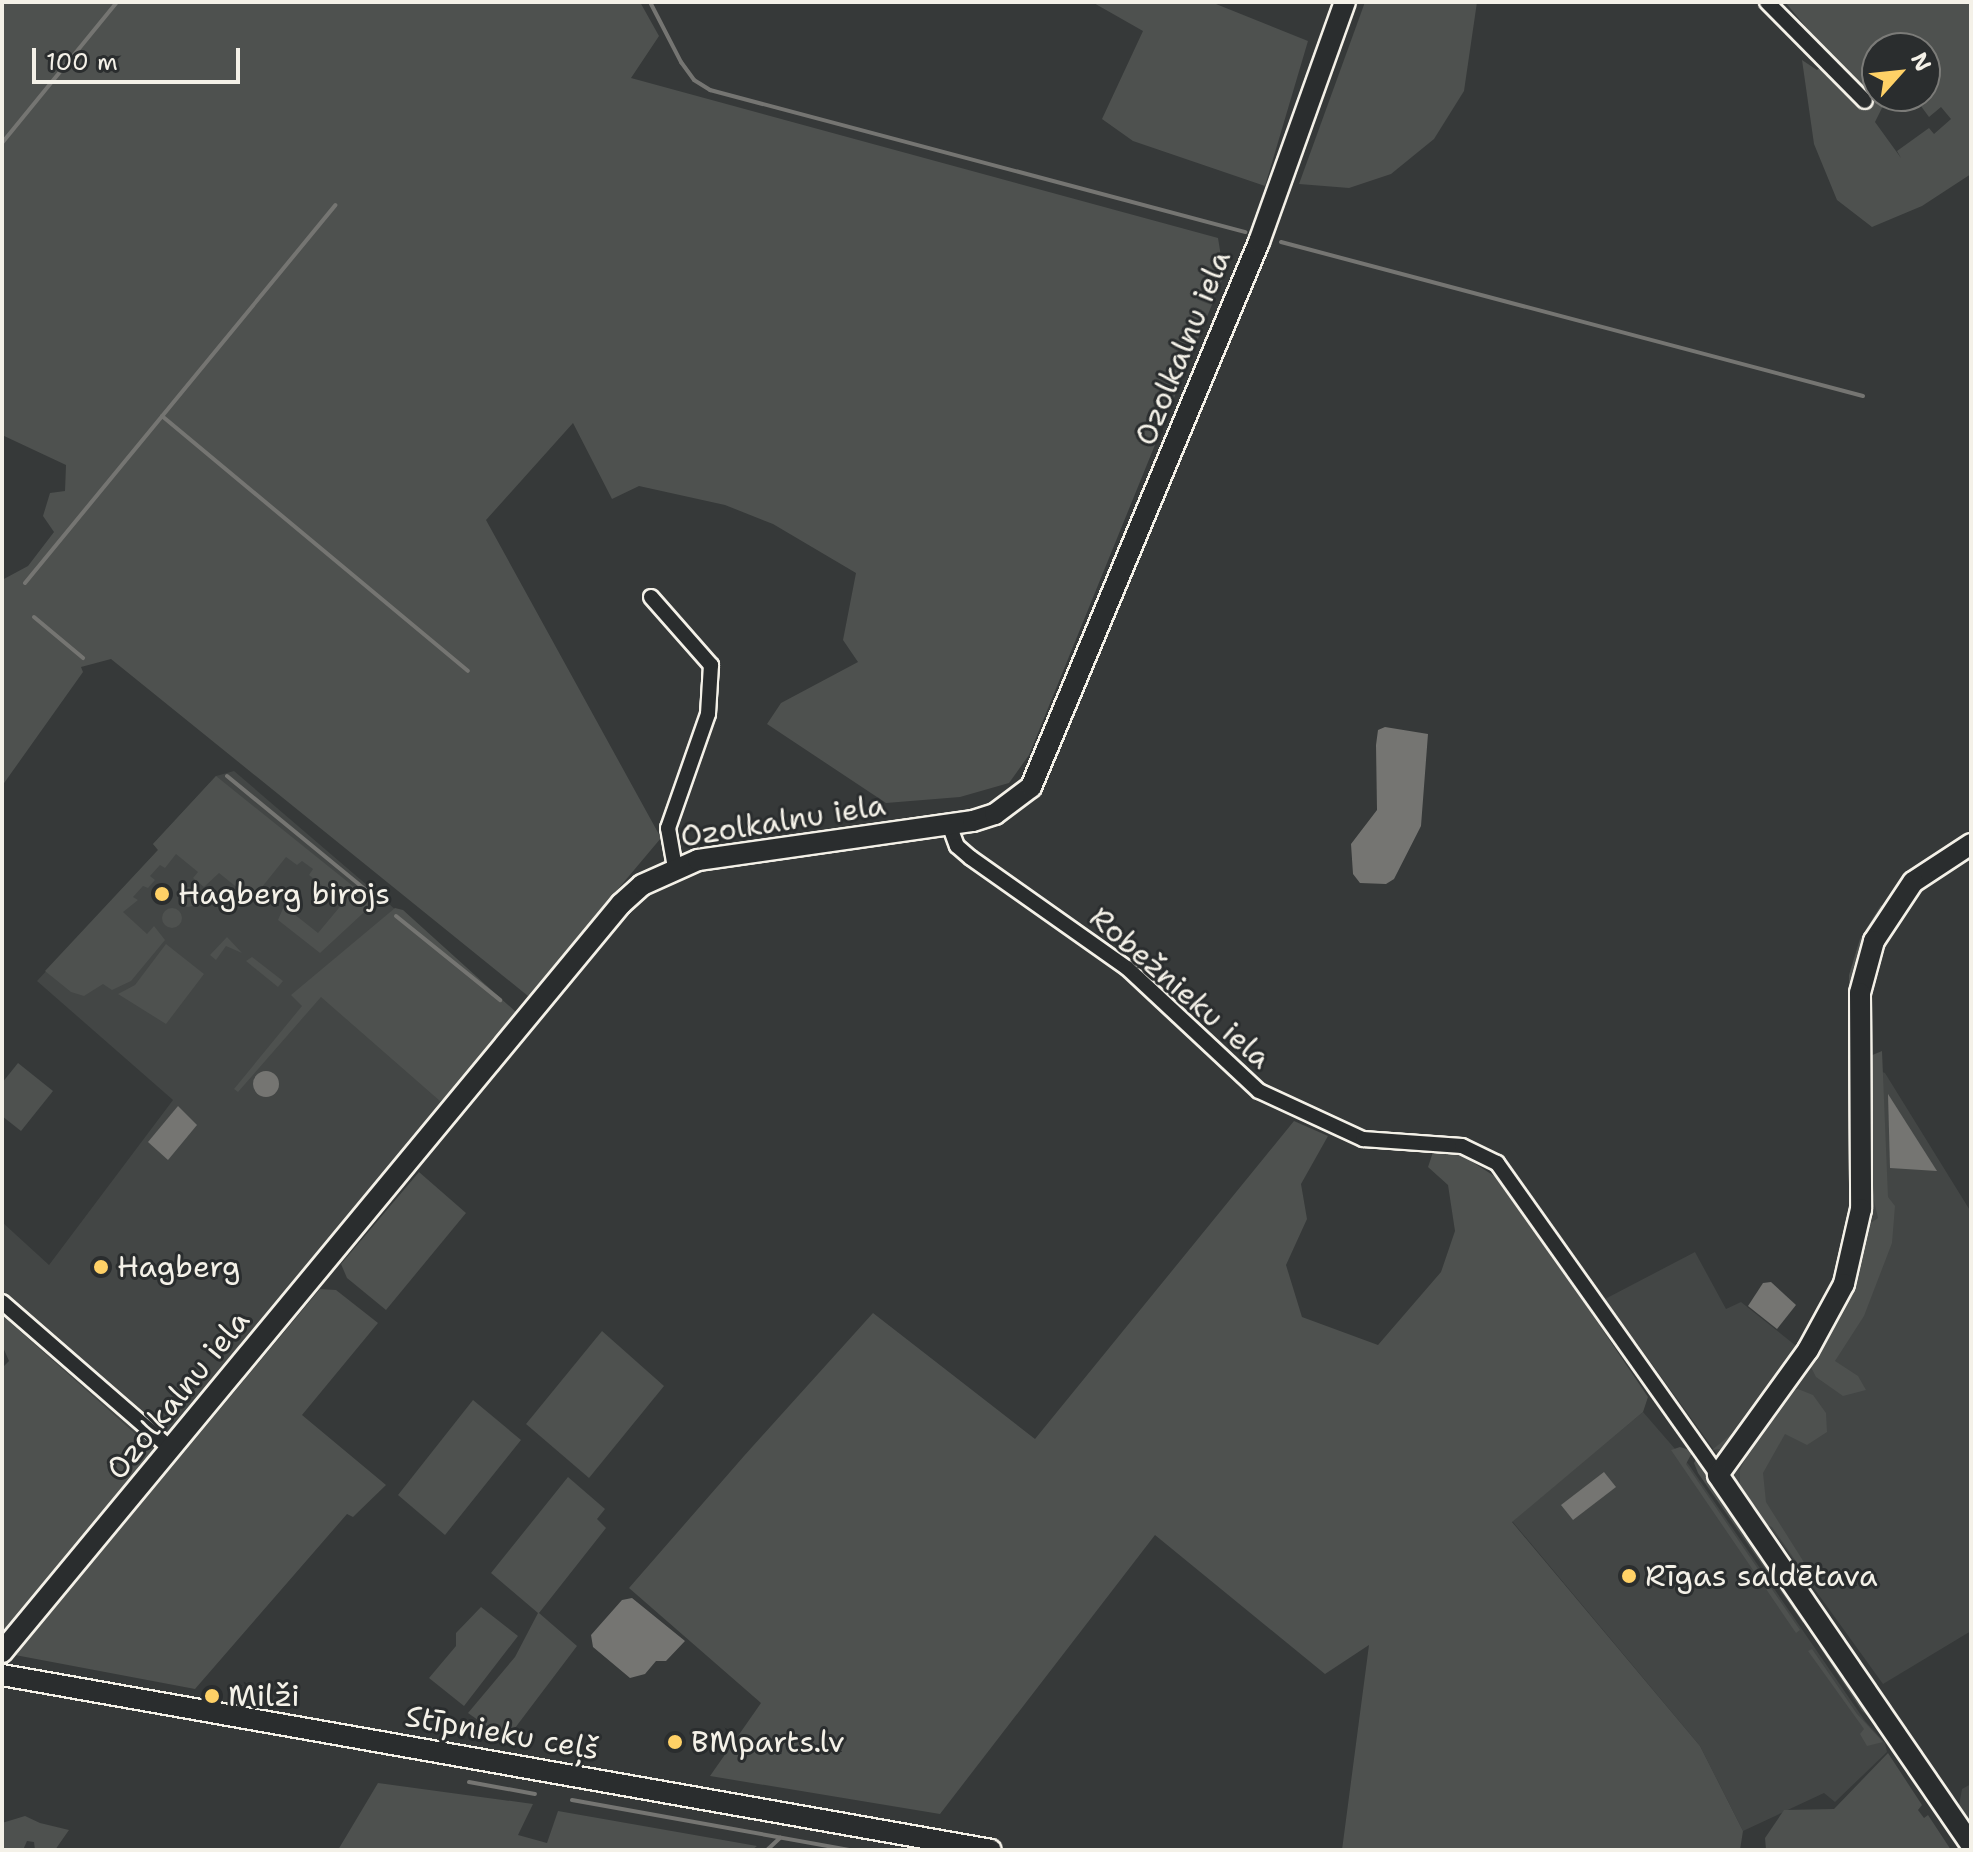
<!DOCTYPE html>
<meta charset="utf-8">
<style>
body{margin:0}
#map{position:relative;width:1973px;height:1852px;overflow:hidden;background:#363939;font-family:"Shantell Sans",sans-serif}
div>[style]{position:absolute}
.built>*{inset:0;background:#434645}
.green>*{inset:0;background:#4e514f}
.round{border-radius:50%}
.water>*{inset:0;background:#757572}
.stream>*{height:4px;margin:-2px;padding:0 2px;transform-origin:2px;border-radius:2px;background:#757572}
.roads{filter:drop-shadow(2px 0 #f4f1e8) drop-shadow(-2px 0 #f4f1e8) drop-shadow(0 2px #f4f1e8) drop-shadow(0 -2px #f4f1e8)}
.street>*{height:14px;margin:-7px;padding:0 7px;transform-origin:7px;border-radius:7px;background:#2a2d2e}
.secondary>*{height:20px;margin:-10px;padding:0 10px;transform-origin:10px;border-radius:10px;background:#2a2d2e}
.dots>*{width:22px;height:22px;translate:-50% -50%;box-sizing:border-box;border:4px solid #2a2d2e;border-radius:50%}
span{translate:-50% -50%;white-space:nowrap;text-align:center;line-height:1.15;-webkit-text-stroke:6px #2a2d2e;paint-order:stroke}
.street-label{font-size:30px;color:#f4f1e8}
.poi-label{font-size:30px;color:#f4f1e8}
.left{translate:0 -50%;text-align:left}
.frame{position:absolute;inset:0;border:4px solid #f4f1e8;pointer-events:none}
.north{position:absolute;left:1861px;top:32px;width:80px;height:80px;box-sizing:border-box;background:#2a2d2e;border:2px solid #7b7b78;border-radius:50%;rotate:63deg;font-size:22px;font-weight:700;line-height:32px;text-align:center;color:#f4f1e8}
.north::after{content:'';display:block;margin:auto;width:28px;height:36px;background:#ffd166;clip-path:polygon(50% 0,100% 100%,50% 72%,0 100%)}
.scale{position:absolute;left:32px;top:48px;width:208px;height:36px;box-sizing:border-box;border:4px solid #f4f1e8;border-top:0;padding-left:10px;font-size:24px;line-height:28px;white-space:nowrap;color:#f4f1e8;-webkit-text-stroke:6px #2a2d2e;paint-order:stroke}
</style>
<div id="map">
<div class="built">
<div style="clip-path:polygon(234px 771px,515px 1012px,157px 1453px,2px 1315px,2px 1222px,49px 1265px,173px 1100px,37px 981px,158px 850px,153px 844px,216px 776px)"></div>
<div style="clip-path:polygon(1868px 1066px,1885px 1073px,1971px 1212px,1971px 1631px,1883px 1684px,1605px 1299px,1695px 1252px,1726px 1309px,1741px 1302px,1810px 1357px,1840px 1311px)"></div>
<div style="clip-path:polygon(1643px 1412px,1689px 1465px,1865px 1721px,1885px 1743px,1887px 1752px,1835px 1802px,1824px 1793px,1743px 1831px,1700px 1746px,1512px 1521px)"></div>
<div style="clip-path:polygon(1971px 1784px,1971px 1823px,1959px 1805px,1962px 1789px)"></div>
</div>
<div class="green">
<div style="clip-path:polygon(2px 2px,640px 2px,659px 36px,631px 78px,1218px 238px,1224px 275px,1029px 755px,1009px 783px,960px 797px,886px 803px,767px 724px,781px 703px,858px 662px,843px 640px,856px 573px,773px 524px,725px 505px,639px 486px,612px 499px,573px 423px,486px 520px,661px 838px,528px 996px,111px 659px,81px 667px,83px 672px,2px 786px,2px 580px,28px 566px,54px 532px,43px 516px,50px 493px,65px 491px,66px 465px,2px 435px)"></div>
<div style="clip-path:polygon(1092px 2px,1211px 2px,1308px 41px,1265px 186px,1133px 141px,1102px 119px,1143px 31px)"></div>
<div style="clip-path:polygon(1365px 2px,1477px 2px,1464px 91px,1434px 139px,1391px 174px,1349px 188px,1299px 184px)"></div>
<div style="clip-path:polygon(evenodd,1785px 2px,1971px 2px,1971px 174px,1922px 206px,1872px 227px,1837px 200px,1814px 144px,1802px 60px,1817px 70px,1832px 58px,1785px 2px,1877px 48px,1925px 48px,1925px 96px,1915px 98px,1929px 117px,1941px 107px,1951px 119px,1934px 134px,1929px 128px,1897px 151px,1901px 158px,1875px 122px,1888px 96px,1877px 96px,1877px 48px)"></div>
<div style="clip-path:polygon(216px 776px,374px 903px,320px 953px,278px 920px,284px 906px,318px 933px,343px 903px,309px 875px,313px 869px,302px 861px,297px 865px,286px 857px,262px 887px,272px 897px,260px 906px,219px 873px,204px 887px,193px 878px,198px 872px,176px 854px,165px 868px,160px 865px,150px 876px,155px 880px,148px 888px,143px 886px,133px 897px,138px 900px,123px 912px,147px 934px,154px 926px,165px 940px,131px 981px,112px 990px,103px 984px,84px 996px,71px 992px,45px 971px,158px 850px,153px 844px)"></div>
<div class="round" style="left:178px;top:887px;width:20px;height:20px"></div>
<div style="clip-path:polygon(1881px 905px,1885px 909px,1854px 1075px,1848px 1075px,1849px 975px,1860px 939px)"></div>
<div style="clip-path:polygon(395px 908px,403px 910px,517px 1013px,452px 1095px,440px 1101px,321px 997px,238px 1092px,234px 1089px,302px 1006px,291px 995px)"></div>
<div class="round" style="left:162px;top:908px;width:20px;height:20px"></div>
<div style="clip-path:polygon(227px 937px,242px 953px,226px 946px,216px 960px,210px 955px)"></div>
<div style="clip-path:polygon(166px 944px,204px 974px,166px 1024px,118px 994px,135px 985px)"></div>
<div style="clip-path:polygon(252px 957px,283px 981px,278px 987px,246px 961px)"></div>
<div style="clip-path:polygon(1882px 1051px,1888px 1197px,1895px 1206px,1892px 1243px,1864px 1316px,1835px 1361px,1858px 1376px,1866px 1390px,1843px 1396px,1816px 1377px,1810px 1365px,1851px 1295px,1868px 1225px,1878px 1218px,1872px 1192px,1870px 1056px)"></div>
<div style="clip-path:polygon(18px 1063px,53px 1091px,21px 1131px,2px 1116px,2px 1083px)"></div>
<div style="clip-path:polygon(1294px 1121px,1328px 1136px,1301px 1184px,1307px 1219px,1286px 1265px,1302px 1317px,1378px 1345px,1441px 1272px,1455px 1231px,1448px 1185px,1428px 1167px,1433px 1152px,1460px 1154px,1502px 1181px,1648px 1397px,1643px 1412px,1512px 1522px,1700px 1746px,1743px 1831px,1740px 1850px,1342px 1850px,1369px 1645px,1325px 1674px,1155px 1535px,940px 1814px,710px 1776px,761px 1703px,629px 1588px,744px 1456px,873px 1313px,1035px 1439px)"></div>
<div style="clip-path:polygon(419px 1172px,466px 1213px,386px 1310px,347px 1278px,341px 1264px)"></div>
<div style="clip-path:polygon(320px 1289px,336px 1290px,378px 1323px,302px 1415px,386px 1485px,353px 1517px,347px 1514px,195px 1689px,15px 1655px)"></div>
<div style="clip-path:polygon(2px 1315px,157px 1453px,2px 1634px,2px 1368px,9px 1361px,2px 1345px)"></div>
<div style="clip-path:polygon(602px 1331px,664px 1386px,589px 1478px,526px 1424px)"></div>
<div style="clip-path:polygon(1798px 1389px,1813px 1395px,1826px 1413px,1827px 1432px,1807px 1445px,1785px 1434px,1763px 1473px,1766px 1502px,1812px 1575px,1807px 1577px,1772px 1527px,1758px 1522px,1740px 1485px,1740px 1470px,1755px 1438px,1786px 1392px)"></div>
<div style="clip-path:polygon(1763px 1391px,1768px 1395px,1727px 1448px,1712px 1450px,1734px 1432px)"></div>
<div style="clip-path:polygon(473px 1400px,521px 1440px,445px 1535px,398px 1495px)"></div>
<div style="clip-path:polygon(1680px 1447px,1693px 1451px,1686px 1464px,1800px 1630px,1796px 1633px,1671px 1450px)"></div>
<div style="clip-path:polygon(1698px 1456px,1803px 1612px,1803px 1623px,1698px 1473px,1694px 1463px)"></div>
<div style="clip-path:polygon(568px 1477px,605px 1509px,597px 1519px,606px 1528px,539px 1613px,577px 1646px,506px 1740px,468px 1713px,515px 1657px,538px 1613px,491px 1573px)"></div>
<div style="clip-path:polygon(481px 1607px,518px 1636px,464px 1706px,429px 1678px,456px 1646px,456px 1633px)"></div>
<div style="clip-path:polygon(1819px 1646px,1830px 1653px,1878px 1725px,1862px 1711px)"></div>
<div style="clip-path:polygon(1812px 1649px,1857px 1714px,1883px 1742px,1867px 1746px,1860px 1734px,1864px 1729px,1808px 1651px)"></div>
<div style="clip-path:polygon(1888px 1753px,1922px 1805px,1918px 1810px,1924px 1818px,1928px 1815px,1951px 1850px,1766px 1850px,1765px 1838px,1784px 1810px,1834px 1809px)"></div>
<div style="clip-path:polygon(378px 1783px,533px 1804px,518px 1835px,547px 1843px,558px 1811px,757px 1846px,752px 1850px,338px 1850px)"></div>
<div style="clip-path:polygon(25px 1816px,40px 1823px,69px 1830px,55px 1850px,35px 1850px,34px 1842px,27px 1841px,23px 1850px,2px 1850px,2px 1823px)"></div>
</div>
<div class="water">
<div style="clip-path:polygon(1385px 727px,1428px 734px,1421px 826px,1394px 879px,1386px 884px,1360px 883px,1353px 874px,1351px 844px,1377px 810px,1376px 745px,1378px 730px)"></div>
<div class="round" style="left:253px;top:1071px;width:26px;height:26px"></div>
<div style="clip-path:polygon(1888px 1094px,1937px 1171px,1890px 1168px)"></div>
<div style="clip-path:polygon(178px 1106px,197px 1125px,168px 1160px,148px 1142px)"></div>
<div style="clip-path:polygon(1771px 1282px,1796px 1305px,1777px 1329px,1748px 1306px,1763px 1283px)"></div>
<div style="clip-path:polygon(1604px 1472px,1616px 1487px,1573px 1520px,1561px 1505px)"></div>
<div style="clip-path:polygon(632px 1598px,685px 1641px,666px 1661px,656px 1661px,645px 1674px,630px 1678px,593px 1647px,591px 1635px,622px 1600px)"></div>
</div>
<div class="stream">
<div style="left:650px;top:2px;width:68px;rotate:62.7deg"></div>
<div style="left:681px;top:62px;width:22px;rotate:54deg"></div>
<div style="left:694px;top:80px;width:19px;rotate:32deg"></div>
<div style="left:710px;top:90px;width:554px;rotate:14.86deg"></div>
<div style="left:2px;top:143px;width:182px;rotate:-50.8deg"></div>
<div style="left:1281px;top:242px;width:602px;rotate:14.82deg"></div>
<div style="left:162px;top:416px;width:398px;rotate:39.8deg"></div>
<div style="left:25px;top:583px;width:489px;rotate:-50.6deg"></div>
<div style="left:34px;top:617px;width:64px;rotate:39.9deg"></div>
<div style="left:227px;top:776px;width:188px;rotate:39.4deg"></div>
<div style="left:396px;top:916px;width:134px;rotate:38.9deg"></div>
<div style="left:469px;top:1782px;width:67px;rotate:10.3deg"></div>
<div style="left:572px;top:1800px;width:283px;rotate:10.2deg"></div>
<div style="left:767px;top:1850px;width:18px;rotate:-43deg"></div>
</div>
<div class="roads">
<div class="street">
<div style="left:1767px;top:2px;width:139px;rotate:45.3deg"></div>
<div style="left:651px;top:597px;width:91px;rotate:48.6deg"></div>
<div style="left:711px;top:665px;width:49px;rotate:93.5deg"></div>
<div style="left:708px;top:714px;width:121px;rotate:109.3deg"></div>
<div style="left:668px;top:828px;width:39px;rotate:80deg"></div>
<div style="left:950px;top:827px;width:20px;rotate:70deg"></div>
<div style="left:957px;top:846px;width:18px;rotate:41deg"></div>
<div style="left:971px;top:858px;width:191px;rotate:35.2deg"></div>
<div style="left:1127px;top:968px;width:180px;rotate:43deg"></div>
<div style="left:1259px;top:1091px;width:115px;rotate:24.8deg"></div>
<div style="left:1363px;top:1139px;width:99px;rotate:4deg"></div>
<div style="left:1462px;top:1146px;width:39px;rotate:26deg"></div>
<div style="left:1497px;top:1163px;width:382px;rotate:54.7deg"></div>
<div style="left:2px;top:1302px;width:225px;rotate:41deg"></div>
</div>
<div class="secondary">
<div style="left:1971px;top:844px;width:69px;rotate:146.8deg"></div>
<div style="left:1913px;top:882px;width:71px;rotate:123.5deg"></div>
<div style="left:1874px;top:941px;width:54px;rotate:105.1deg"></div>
<div style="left:1860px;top:993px;width:216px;rotate:89.7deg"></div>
<div style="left:1861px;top:1209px;width:77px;rotate:102.8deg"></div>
<div style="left:1844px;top:1284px;width:75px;rotate:118.6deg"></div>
<div style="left:1808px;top:1350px;width:154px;rotate:125.8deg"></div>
<div style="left:1718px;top:1475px;width:448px;rotate:55.6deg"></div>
<div style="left:2px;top:1652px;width:971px;rotate:-50.39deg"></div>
<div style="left:621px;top:904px;width:28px;rotate:-42deg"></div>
<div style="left:642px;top:885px;width:61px;rotate:-24.1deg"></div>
<div style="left:698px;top:860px;width:278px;rotate:-8.1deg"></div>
<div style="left:973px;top:821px;width:23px;rotate:-18deg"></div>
<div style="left:995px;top:814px;width:45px;rotate:-36.9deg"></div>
<div style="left:1031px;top:787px;width:591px;rotate:-67.3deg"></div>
<div style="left:1259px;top:242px;width:255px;rotate:-70.3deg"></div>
<div style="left:2px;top:1675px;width:1004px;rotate:10.03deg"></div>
</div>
</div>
<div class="dots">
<div style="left:162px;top:894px;background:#ffd166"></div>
<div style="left:101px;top:1267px;background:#ffd166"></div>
<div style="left:1629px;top:1576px;background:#ffd166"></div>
<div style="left:212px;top:1696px;background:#ffd166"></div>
<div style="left:675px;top:1742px;background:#ffd166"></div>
</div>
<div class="street-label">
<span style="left:1183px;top:348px;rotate:-68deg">Ozolkalnu iela</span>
<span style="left:783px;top:821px;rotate:-9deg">Ozolkalnu iela</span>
<span style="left:1180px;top:988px;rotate:41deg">Robežnieku iela</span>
<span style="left:178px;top:1395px;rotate:-51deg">Ozolkalnu iela</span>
<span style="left:502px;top:1733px;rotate:10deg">Stīpnieku ceļš</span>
</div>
<div class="poi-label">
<span class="left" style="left:178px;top:894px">Hagberg birojs</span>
<span class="left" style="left:117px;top:1267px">Hagberg</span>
<span class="left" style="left:1645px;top:1576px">Rīgas saldētava</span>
<span class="left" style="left:228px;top:1696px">Milži</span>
<span class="left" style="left:691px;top:1742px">BMparts.lv</span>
</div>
<div class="frame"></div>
<div class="north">N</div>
<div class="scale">100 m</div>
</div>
